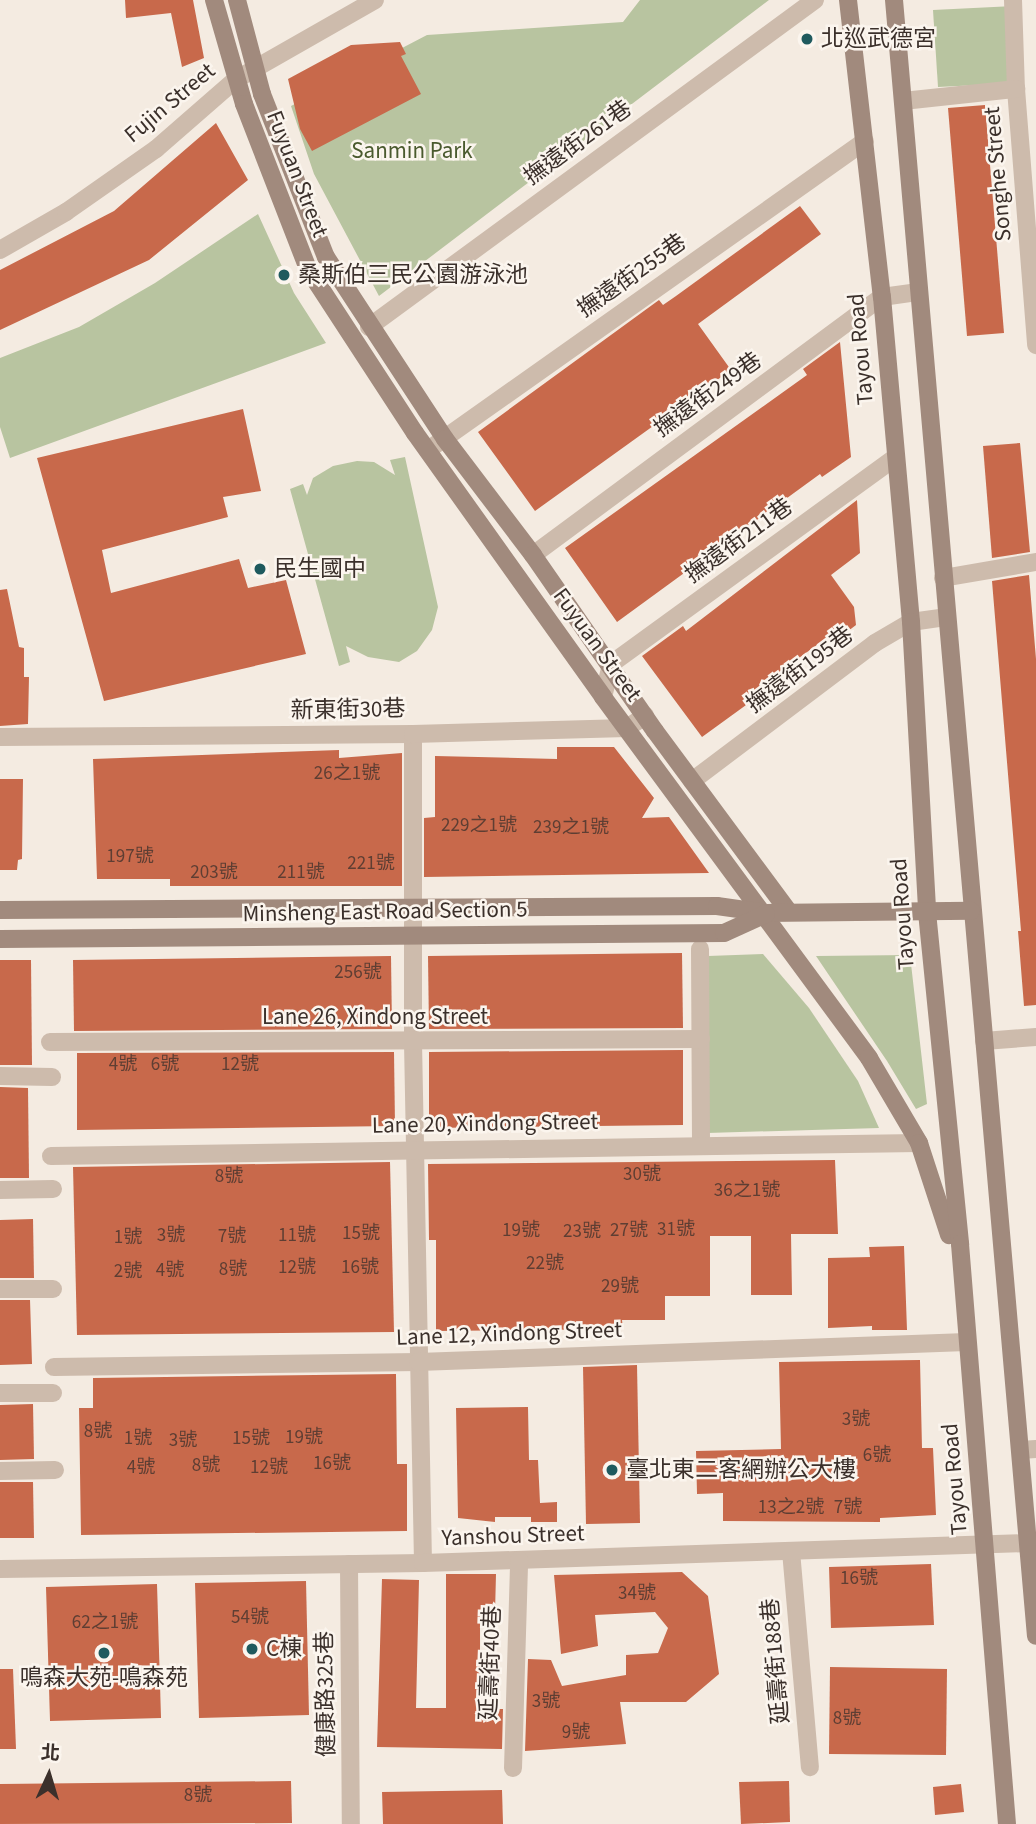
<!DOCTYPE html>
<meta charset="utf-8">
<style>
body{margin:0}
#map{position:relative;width:1036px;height:1824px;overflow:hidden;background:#f4ebe1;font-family:"Source Sans 3","Noto Sans TC",sans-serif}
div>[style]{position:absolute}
.green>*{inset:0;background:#b8c4a0}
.building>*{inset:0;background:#c8694b}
.street>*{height:18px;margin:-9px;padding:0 9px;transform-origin:9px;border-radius:9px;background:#cdbbac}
.secondary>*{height:18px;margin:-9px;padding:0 9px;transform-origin:9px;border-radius:9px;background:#a18a7d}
.dots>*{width:19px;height:19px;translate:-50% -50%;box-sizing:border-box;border:4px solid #fbf5ee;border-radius:50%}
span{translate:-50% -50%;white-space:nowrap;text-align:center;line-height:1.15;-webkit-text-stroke:5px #fbf5ee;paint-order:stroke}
.number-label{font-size:19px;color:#5e3e33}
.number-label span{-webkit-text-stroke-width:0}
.poi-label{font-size:23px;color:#3b302b}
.left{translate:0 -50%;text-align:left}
.street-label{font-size:23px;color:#3b302b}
.park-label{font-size:23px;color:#4a5a2e}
.north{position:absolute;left:14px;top:1740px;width:70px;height:70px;-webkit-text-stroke:5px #fbf5ee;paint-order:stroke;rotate:4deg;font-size:19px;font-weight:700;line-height:28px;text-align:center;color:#3b302b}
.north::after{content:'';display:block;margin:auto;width:24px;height:32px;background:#3b302b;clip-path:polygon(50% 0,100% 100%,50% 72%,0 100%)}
</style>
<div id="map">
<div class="green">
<div style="clip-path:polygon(640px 0,769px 0,379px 296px,314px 174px,291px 106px,427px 35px,623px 22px)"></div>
<div style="clip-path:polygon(1014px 6px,1018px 83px,938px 87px,933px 10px)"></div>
<div style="clip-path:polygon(258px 214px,294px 293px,326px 343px,10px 458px,0 427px,0 358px,79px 327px,155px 283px)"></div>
<div style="clip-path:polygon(405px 457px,438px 607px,432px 630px,417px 651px,399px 662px,368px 657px,346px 646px,350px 662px,339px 666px,290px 489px,303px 484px,307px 495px,313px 478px,333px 466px,357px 461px,374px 462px,395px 475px,390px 460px)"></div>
<div style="clip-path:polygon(763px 954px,809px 1008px,858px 1081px,879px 1128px,707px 1133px,708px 956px)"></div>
<div style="clip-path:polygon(910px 955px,927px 1104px,916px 1109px,887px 1061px,816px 956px)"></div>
</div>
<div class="building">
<div style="clip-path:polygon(125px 0,193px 0,204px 58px,182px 67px,171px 13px,126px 18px)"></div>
<div style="clip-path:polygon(400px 42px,406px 54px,401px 56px,421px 94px,312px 151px,300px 129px,288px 79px,351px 45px)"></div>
<div style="clip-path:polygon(985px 105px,1004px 333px,967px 336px,948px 108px)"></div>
<div style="clip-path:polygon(216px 123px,248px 180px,149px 260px,0 330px,0 270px,114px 211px)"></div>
<div style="clip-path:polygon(800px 206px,821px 234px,698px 324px,731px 370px,535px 511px,478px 432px,659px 300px,663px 305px,676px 296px)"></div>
<div style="clip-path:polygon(840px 342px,851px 457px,822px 477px,820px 474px,617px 622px,565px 548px,807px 375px,803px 369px)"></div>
<div style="clip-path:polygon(243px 409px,261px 491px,223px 497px,228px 517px,102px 550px,111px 593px,239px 559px,248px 588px,286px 580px,306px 654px,104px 701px,37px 458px)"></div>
<div style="clip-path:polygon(1020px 443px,1030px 552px,992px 558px,983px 446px)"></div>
<div style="clip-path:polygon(857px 500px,860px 553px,831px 575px,854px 607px,856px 625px,839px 638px,835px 632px,764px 683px,768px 689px,702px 737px,642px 656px,683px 626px,686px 631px)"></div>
<div style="clip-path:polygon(1029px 575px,1036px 659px,1036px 1005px,1024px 1006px,1018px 931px,1021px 931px,992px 581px)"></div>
<div style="clip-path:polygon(7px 589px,19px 647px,24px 648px,24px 677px,29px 677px,28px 724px,0 726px,0 590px)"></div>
<div style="clip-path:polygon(557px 747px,614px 747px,654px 798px,642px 818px,669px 817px,709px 873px,424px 877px,424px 818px,435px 817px,435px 756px,557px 759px)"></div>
<div style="clip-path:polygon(339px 750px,339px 758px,402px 753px,402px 886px,170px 886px,170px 879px,97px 879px,93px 759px)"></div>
<div style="clip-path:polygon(0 779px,23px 779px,22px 859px,18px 860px,17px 870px,0 870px)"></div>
<div style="clip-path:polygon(682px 953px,683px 1028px,429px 1029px,428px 956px)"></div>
<div style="clip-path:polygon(391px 956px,392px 1029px,74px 1031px,73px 960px)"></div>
<div style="clip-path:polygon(0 960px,31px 960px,32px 1065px,0 1065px)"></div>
<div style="clip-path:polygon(683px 1050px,683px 1125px,429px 1128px,429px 1052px)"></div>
<div style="clip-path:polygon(394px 1052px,395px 1126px,77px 1130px,77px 1053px)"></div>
<div style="clip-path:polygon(0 1087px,28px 1088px,29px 1178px,0 1178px)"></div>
<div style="clip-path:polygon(835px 1160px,838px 1234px,791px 1234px,792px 1295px,751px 1295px,751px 1236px,710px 1236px,710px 1296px,665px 1296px,665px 1320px,622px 1320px,623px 1329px,436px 1331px,436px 1240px,429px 1240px,428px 1164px)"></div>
<div style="clip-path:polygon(390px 1162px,394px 1332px,77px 1335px,73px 1167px)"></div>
<div style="clip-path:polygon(33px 1219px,34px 1278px,0 1278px,0 1220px)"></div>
<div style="clip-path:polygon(904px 1246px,907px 1330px,872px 1330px,872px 1326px,828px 1328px,828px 1258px,870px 1257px,869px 1247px)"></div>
<div style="clip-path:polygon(0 1300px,30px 1300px,32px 1364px,0 1365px)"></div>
<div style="clip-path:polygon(920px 1360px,922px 1448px,933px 1448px,936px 1515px,880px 1518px,880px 1522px,723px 1521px,723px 1493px,697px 1494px,696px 1451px,781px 1449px,779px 1362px)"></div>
<div style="clip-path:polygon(637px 1365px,640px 1523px,586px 1524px,583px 1367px)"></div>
<div style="clip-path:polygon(396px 1374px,397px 1464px,407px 1464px,407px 1531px,81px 1535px,79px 1408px,93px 1408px,93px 1378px)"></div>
<div style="clip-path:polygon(33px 1404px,34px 1459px,0 1460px,0 1405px)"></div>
<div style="clip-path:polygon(528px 1407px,529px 1460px,538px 1460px,540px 1503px,557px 1502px,557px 1522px,531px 1522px,531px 1517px,495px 1517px,495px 1522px,458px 1518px,456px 1408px)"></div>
<div style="clip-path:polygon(0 1482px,33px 1482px,34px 1538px,0 1538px)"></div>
<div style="clip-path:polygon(931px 1564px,934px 1625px,831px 1628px,829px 1567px)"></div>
<div style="clip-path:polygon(682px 1572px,708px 1596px,719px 1674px,686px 1702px,620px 1702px,626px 1744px,525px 1751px,528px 1659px,551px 1660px,562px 1686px,626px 1675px,626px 1655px,658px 1653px,668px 1628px,655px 1612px,595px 1615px,598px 1646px,561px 1654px,554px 1575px)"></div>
<div style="clip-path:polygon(446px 1574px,496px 1574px,495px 1613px,480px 1613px,480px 1709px,503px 1709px,502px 1749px,377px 1747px,382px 1579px,419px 1580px,416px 1708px,446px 1708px)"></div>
<div style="clip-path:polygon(306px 1581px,309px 1715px,199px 1718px,195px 1583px)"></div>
<div style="clip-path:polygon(157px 1584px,161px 1718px,50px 1721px,46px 1587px)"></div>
<div style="clip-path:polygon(830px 1667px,947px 1669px,946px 1755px,829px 1754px)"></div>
<div style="clip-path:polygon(0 1669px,13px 1669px,16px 1749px,0 1749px)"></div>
<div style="clip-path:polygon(291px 1781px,292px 1823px,0 1824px,0 1784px)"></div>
<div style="clip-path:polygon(789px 1781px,790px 1822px,741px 1824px,739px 1782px)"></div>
<div style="clip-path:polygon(961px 1784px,964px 1812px,935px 1815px,933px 1787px)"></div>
<div style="clip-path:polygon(502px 1790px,503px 1824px,383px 1824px,382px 1792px)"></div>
</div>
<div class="street">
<div style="left:1013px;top:0;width:89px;rotate:88.1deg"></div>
<div style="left:1016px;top:89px;width:257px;rotate:85.5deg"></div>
<div style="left:903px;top:101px;width:114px;rotate:-6.1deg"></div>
<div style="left:0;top:250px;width:76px;rotate:-29.9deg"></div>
<div style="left:66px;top:212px;width:110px;rotate:-35deg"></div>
<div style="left:156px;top:149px;width:105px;rotate:-41.1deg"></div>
<div style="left:235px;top:80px;width:161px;rotate:-29.7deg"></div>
<div style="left:369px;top:327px;width:553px;rotate:-36.25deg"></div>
<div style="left:428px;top:450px;width:535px;rotate:-35.26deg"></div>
<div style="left:533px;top:555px;width:434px;rotate:-36.5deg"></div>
<div style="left:882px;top:297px;width:37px;rotate:-8deg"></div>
<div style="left:943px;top:578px;width:94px;rotate:-9.8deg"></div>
<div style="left:603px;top:697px;width:34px;rotate:-76deg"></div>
<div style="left:611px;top:664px;width:352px;rotate:-36deg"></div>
<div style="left:413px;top:734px;width:308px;rotate:90deg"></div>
<div style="left:413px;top:1042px;width:521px;rotate:88.9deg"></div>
<div style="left:0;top:737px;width:413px;rotate:-0.4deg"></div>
<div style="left:413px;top:734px;width:214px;rotate:-1.6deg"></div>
<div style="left:627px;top:728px;width:22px;rotate:-34deg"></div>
<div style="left:692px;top:781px;width:229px;rotate:-37deg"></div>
<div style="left:875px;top:643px;width:42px;rotate:-30.3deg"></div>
<div style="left:911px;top:622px;width:35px;rotate:-8deg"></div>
<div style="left:700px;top:949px;width:197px;rotate:89.7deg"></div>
<div style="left:984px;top:1041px;width:52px;rotate:-4.4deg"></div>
<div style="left:50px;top:1042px;width:651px;rotate:-0.26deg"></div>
<div style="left:0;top:1076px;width:52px;rotate:1.1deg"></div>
<div style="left:51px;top:1156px;width:868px;rotate:-0.86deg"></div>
<div style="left:0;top:1190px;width:53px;rotate:-1.1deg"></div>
<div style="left:0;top:1289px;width:53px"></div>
<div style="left:54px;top:1367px;width:364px;rotate:-0.8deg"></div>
<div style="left:418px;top:1362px;width:549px;rotate:-2.09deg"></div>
<div style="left:0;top:1393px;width:53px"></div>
<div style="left:1021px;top:1450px;width:15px;rotate:-4deg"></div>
<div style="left:0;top:1471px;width:55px;rotate:-1deg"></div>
<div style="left:791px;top:1551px;width:217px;rotate:85deg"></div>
<div style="left:349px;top:1564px;width:260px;rotate:89.6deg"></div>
<div style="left:0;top:1569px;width:423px;rotate:-0.8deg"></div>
<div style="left:423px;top:1563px;width:605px;rotate:-1.89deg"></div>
<div style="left:513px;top:1768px;width:208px;rotate:-88.3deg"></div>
</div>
<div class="secondary">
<div style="left:214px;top:0;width:108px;rotate:73.9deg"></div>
<div style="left:244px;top:104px;width:177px;rotate:68.8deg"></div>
<div style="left:308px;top:269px;width:196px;rotate:56.9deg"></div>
<div style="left:415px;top:433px;width:324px;rotate:54.5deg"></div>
<div style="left:603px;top:697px;width:448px;rotate:53.6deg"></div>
<div style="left:869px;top:1058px;width:99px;rotate:59.5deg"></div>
<div style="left:919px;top:1143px;width:97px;rotate:71.9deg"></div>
<div style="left:237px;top:0;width:97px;rotate:75.1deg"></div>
<div style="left:262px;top:94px;width:175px;rotate:68.6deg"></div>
<div style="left:326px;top:257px;width:217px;rotate:56.8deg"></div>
<div style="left:445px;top:439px;width:146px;rotate:52.8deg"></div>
<div style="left:533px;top:555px;width:214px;rotate:55.3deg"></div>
<div style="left:655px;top:731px;width:225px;rotate:53.5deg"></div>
<div style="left:848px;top:0;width:299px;rotate:83.5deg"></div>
<div style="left:882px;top:297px;width:326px;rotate:84.9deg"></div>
<div style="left:911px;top:622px;width:290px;rotate:86.8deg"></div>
<div style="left:927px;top:912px;width:334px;rotate:84.3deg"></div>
<div style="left:960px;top:1244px;width:582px;rotate:85.37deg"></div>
<div style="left:894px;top:0;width:1642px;rotate:85.04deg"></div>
<div style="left:0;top:910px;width:717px;rotate:-0.32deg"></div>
<div style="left:717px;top:906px;width:49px;rotate:8.1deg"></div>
<div style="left:766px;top:913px;width:205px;rotate:-0.6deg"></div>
<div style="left:0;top:939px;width:724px;rotate:-0.47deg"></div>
<div style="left:724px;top:933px;width:46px;rotate:-24.3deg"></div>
</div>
<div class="dots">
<div style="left:807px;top:39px;background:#1f5a5e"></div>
<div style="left:284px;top:275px;background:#1f5a5e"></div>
<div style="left:260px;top:569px;background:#1f5a5e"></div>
<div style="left:612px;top:1470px;background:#1f5a5e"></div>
<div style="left:252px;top:1649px;background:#1f5a5e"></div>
<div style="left:104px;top:1653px;background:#1f5a5e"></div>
</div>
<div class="number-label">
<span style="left:347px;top:774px">26之1號</span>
<span style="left:479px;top:826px">229之1號</span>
<span style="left:571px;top:828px">239之1號</span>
<span style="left:130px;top:857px">197號</span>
<span style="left:371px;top:864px">221號</span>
<span style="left:214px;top:873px">203號</span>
<span style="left:301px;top:873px">211號</span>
<span style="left:358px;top:973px">256號</span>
<span style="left:123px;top:1065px">4號</span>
<span style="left:165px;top:1065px">6號</span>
<span style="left:240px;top:1065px">12號</span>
<span style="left:642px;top:1175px">30號</span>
<span style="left:229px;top:1177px">8號</span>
<span style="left:747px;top:1191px">36之1號</span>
<span style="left:676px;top:1230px">31號</span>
<span style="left:521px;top:1231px">19號</span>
<span style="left:629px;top:1231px">27號</span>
<span style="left:582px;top:1232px">23號</span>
<span style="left:361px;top:1234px">15號</span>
<span style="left:171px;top:1236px">3號</span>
<span style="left:297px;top:1236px">11號</span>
<span style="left:232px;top:1237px">7號</span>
<span style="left:128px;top:1238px">1號</span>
<span style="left:545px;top:1264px">22號</span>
<span style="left:297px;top:1268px">12號</span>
<span style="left:360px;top:1268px">16號</span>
<span style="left:233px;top:1270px">8號</span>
<span style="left:170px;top:1271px">4號</span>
<span style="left:128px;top:1272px">2號</span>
<span style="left:620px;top:1287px">29號</span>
<span style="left:856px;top:1420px">3號</span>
<span style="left:98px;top:1432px">8號</span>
<span style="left:304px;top:1438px">19號</span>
<span style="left:138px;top:1439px">1號</span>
<span style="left:251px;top:1439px">15號</span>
<span style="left:183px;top:1441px">3號</span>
<span style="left:877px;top:1456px">6號</span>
<span style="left:332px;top:1464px">16號</span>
<span style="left:206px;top:1466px">8號</span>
<span style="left:141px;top:1468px">4號</span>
<span style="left:269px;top:1468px">12號</span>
<span style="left:791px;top:1508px">13之2號</span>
<span style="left:848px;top:1508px">7號</span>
<span style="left:859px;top:1579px">16號</span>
<span style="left:637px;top:1594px">34號</span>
<span style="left:250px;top:1618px">54號</span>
<span style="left:105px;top:1623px">62之1號</span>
<span style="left:546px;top:1702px">3號</span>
<span style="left:847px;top:1719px">8號</span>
<span style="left:576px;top:1733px">9號</span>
<span style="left:198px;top:1796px">8號</span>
</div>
<div class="poi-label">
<span class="left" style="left:821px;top:39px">北巡武德宮</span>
<span class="left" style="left:298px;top:275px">桑斯伯三民公園游泳池</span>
<span class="left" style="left:274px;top:569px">民生國中</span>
<span class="left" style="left:626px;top:1470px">臺北東二客網辦公大樓</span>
<span class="left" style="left:266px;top:1649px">C棟</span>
<span style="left:104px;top:1678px">鳴森大苑-鳴森苑</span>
</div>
<div class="street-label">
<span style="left:170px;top:103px;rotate:-40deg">Fujin Street</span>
<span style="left:578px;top:143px;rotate:-36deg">撫遠街261巷</span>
<span style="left:297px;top:174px;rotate:69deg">Fuyuan Street</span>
<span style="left:998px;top:174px;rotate:-95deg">Songhe Street</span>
<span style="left:632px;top:276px;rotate:-35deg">撫遠街255巷</span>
<span style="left:861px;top:349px;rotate:-95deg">Tayou Road</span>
<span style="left:708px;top:395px;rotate:-36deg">撫遠街249巷</span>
<span style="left:739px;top:541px;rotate:-36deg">撫遠街211巷</span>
<span style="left:597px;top:645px;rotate:54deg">Fuyuan Street</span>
<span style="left:800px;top:670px;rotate:-37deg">撫遠街195巷</span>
<span style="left:348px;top:710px;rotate:-1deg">新東街30巷</span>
<span style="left:385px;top:912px;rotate:-1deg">Minsheng East Road Section 5</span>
<span style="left:903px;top:914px;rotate:-94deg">Tayou Road</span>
<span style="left:375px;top:1017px">Lane 26, Xindong Street</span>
<span style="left:485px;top:1124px;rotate:-1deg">Lane 20, Xindong Street</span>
<span style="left:509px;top:1334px;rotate:-2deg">Lane 12, Xindong Street</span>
<span style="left:955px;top:1479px;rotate:-95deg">Tayou Road</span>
<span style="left:513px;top:1536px;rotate:-2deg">Yanshou Street</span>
<span style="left:776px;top:1661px;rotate:-95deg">延壽街188巷</span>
<span style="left:491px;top:1663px;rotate:-88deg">延壽街40巷</span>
<span style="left:326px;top:1694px;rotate:-91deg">健康路325巷</span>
</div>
<div class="park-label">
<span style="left:412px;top:151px">Sanmin Park</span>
</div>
<div class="north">北</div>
</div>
